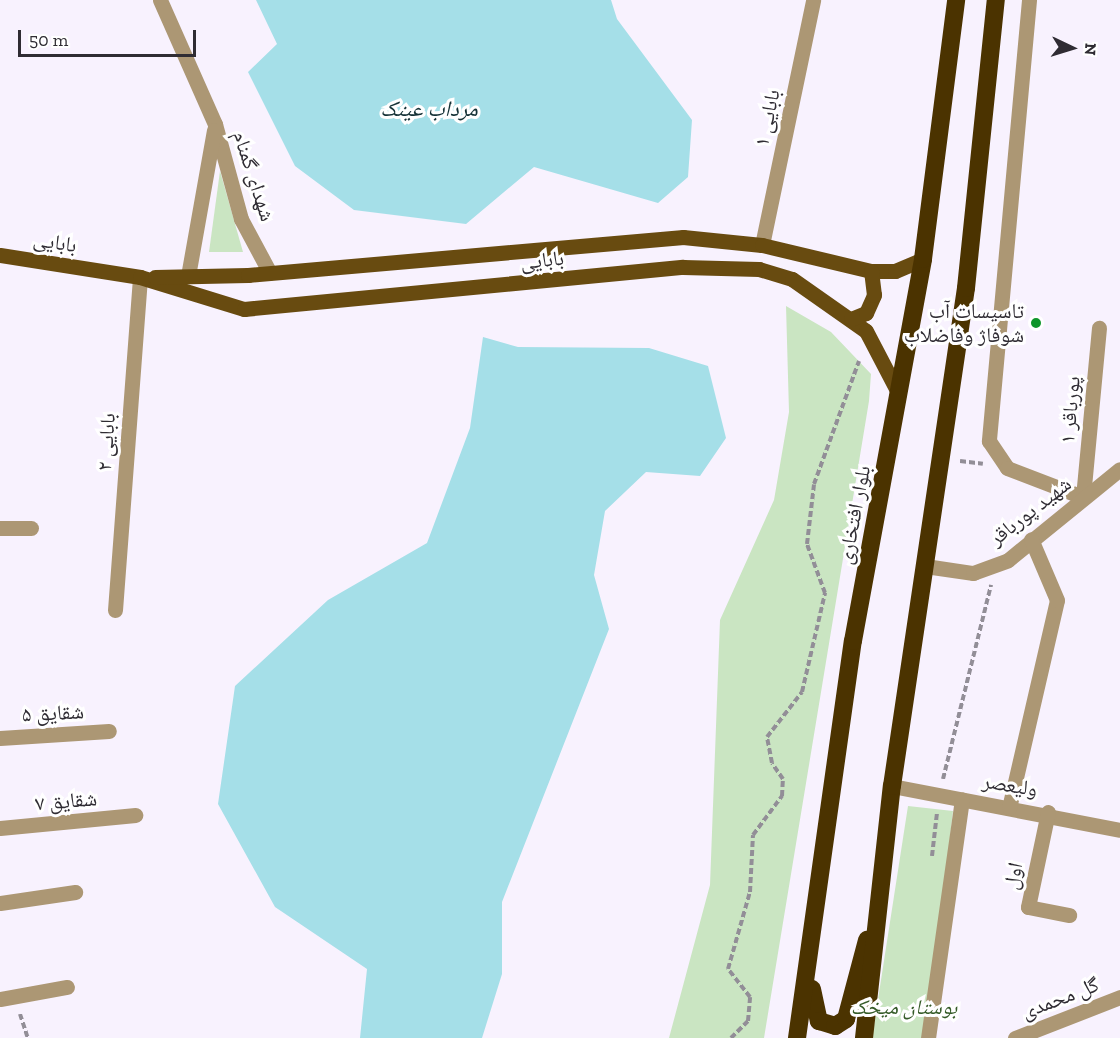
<!DOCTYPE html>
<meta charset="utf-8">
<style>
body{margin:0}
#map{position:relative;width:1120px;height:1038px;overflow:hidden;background:#f8f2fe;font-family:"Zilla Slab","Noto Naskh Arabic",serif}
div>[style]{position:absolute}
.green>*{inset:0;background:#cae5c2}
.water>*{inset:0;background:#a5dfe8}
.path>*{height:4px;margin-top:-2px;transform-origin:0;background:repeating-linear-gradient(90deg,#928e97 0 6px,transparent 0 9px)}
.minor>*{height:15px;margin:-7.5px;padding:0 7.5px;transform-origin:7.5px;border-radius:7.5px;background:#ac9774}
.major>*{height:15px;margin:-7.5px;padding:0 7.5px;transform-origin:7.5px;border-radius:7.5px;background:#684b10}
.highway>*{height:18px;margin:-9px;padding:0 9px;transform-origin:9px;border-radius:9px;background:#4b3300}
.dots>*{width:16px;height:16px;translate:-50% -50%;box-sizing:border-box;border:3px solid #fff;border-radius:50%}
span{translate:-50% -50%;white-space:nowrap;text-align:center;line-height:1.15;-webkit-text-stroke:6px #fff;paint-order:stroke}
.street-label{font-size:21px;color:#2f2c33}
.poi-label{font-size:21px;color:#2f2c33}
.right{translate:-100% -50%;text-align:right}
.park-label{font-size:21px;color:#355b28;font-style:italic}
.water-label{font-size:22px;color:#143136;font-style:italic}
.north{position:absolute;left:1042px;top:18px;width:60px;height:60px;-webkit-text-stroke:4px #fff;paint-order:stroke;rotate:94deg;font-size:16px;font-weight:700;line-height:24px;text-align:center;color:#2f2c33}
.north::after{content:'';display:block;margin:auto;width:21px;height:27px;background:#2f2c33;clip-path:polygon(50% 0,100% 100%,50% 72%,0 100%)}
.scale{position:absolute;left:18px;top:30px;width:178px;height:27px;box-sizing:border-box;border:3px solid #2f2c33;border-top:0;padding-left:8px;font-size:18px;line-height:21px;white-space:nowrap;color:#2f2c33;-webkit-text-stroke:4px #fff;paint-order:stroke}
</style>
<div id="map">
<div class="green">
<div style="clip-path:polygon(220px 171px,243px 252px,209px 252px)"></div>
<div style="clip-path:polygon(786px 306px,831px 332px,871px 374px,869px 401px,764px 1038px,669px 1038px,710px 885px,720px 620px,774px 500px,789px 412px)"></div>
<div style="clip-path:polygon(908px 806px,953px 811px,927px 1038px,872px 1038px)"></div>
</div>
<div class="water">
<div style="clip-path:polygon(256px 0,611px 0,617px 19px,692px 120px,688px 177px,658px 203px,534px 167px,466px 224px,354px 210px,295px 166px,248px 72px,277px 44px)"></div>
<div style="clip-path:polygon(483px 337px,518px 347px,649px 348px,708px 366px,726px 438px,700px 476px,646px 472px,605px 511px,594px 575px,609px 629px,502px 902px,502px 974px,482px 1038px,360px 1038px,367px 969px,275px 907px,218px 804px,235px 686px,328px 600px,427px 543px,470px 428px)"></div>
</div>
<div class="path">
<div style="left:960px;top:461px;width:23px;rotate:7deg"></div>
<div style="left:943px;top:779px;width:200px;rotate:-76.1deg"></div>
<div style="left:932px;top:856px;width:43px;rotate:-83.4deg"></div>
<div style="left:20px;top:1014px;width:25px;rotate:72deg"></div>
<div style="left:731px;top:1038px;width:24px;rotate:-45deg"></div>
<div style="left:748px;top:1021px;width:24px;rotate:-85deg"></div>
<div style="left:750px;top:997px;width:36px;rotate:-128deg"></div>
<div style="left:728px;top:969px;width:80px;rotate:-74.1deg"></div>
<div style="left:750px;top:892px;width:57px;rotate:-87deg"></div>
<div style="left:753px;top:835px;width:49px;rotate:-53.4deg"></div>
<div style="left:782px;top:796px;width:17px;rotate:-87deg"></div>
<div style="left:783px;top:779px;width:19px;rotate:-125deg"></div>
<div style="left:772px;top:763px;width:26px;rotate:-101deg"></div>
<div style="left:767px;top:737px;width:57px;rotate:-52.1deg"></div>
<div style="left:802px;top:692px;width:102px;rotate:-76.9deg"></div>
<div style="left:825px;top:593px;width:52px;rotate:-110.2deg"></div>
<div style="left:807px;top:544px;width:60px;rotate:-83.3deg"></div>
<div style="left:814px;top:484px;width:131px;rotate:-69.9deg"></div>
</div>
<div class="minor">
<div style="left:160px;top:0;width:136px;rotate:66.1deg"></div>
<div style="left:215px;top:124px;width:98px;rotate:74.7deg"></div>
<div style="left:241px;top:219px;width:61px;rotate:61.8deg"></div>
<div style="left:1029px;top:0;width:443px;rotate:95.2deg"></div>
<div style="left:989px;top:441px;width:32px;rotate:56deg"></div>
<div style="left:1007px;top:468px;width:81px;rotate:20.9deg"></div>
<div style="left:1083px;top:497px;width:170px;rotate:-84.6deg"></div>
<div style="left:762px;top:245px;width:250px;rotate:-78.2deg"></div>
<div style="left:188px;top:276px;width:148px;rotate:-79.9deg"></div>
<div style="left:0;top:528px;width:31px"></div>
<div style="left:925px;top:566px;width:49px;rotate:8.3deg"></div>
<div style="left:973px;top:573px;width:37px;rotate:-20deg"></div>
<div style="left:1008px;top:560px;width:144px;rotate:-39.1deg"></div>
<div style="left:115px;top:610px;width:334px;rotate:-85.7deg"></div>
<div style="left:0;top:738px;width:109px;rotate:-3.7deg"></div>
<div style="left:892px;top:786px;width:232px;rotate:10.9deg"></div>
<div style="left:1009px;top:808px;width:213px;rotate:-77deg"></div>
<div style="left:1057px;top:600px;width:66px;rotate:-113.1deg"></div>
<div style="left:1048px;top:812px;width:97px;rotate:101.9deg"></div>
<div style="left:1028px;top:907px;width:42px;rotate:11deg"></div>
<div style="left:0;top:828px;width:136px;rotate:-5.5deg"></div>
<div style="left:0;top:903px;width:76px;rotate:-8.3deg"></div>
<div style="left:0;top:999px;width:68px;rotate:-10.2deg"></div>
<div style="left:928px;top:1038px;width:241px;rotate:-81.9deg"></div>
<div style="left:1015px;top:1038px;width:113px;rotate:-21.3deg"></div>
</div>
<div class="major">
<div style="left:0;top:255px;width:142px;rotate:8.9deg"></div>
<div style="left:140px;top:277px;width:109px;rotate:17.1deg"></div>
<div style="left:244px;top:309px;width:441px;rotate:-5.5deg"></div>
<div style="left:683px;top:267px;width:76px;rotate:1.5deg"></div>
<div style="left:759px;top:269px;width:34px;rotate:17deg"></div>
<div style="left:792px;top:279px;width:90px;rotate:35.1deg"></div>
<div style="left:866px;top:331px;width:71px;rotate:62.4deg"></div>
<div style="left:155px;top:277px;width:93px;rotate:-1.2deg"></div>
<div style="left:248px;top:275px;width:437px;rotate:-5deg"></div>
<div style="left:683px;top:237px;width:79px;rotate:5.8deg"></div>
<div style="left:762px;top:245px;width:112px;rotate:13.4deg"></div>
<div style="left:871px;top:271px;width:24px"></div>
<div style="left:895px;top:271px;width:30px;rotate:-23deg"></div>
<div style="left:851px;top:319px;width:16px;rotate:-22deg"></div>
<div style="left:866px;top:313px;width:20px;rotate:-66deg"></div>
<div style="left:874px;top:295px;width:24px;rotate:-97deg"></div>
</div>
<div class="highway">
<div style="left:812px;top:989px;width:33px;rotate:78deg"></div>
<div style="left:819px;top:1021px;width:17px;rotate:17deg"></div>
<div style="left:835px;top:1026px;width:13px;rotate:-32deg"></div>
<div style="left:846px;top:1019px;width:82px;rotate:-75.1deg"></div>
<div style="left:797px;top:1038px;width:401px;rotate:-82deg"></div>
<div style="left:853px;top:641px;width:388px;rotate:-79.6deg"></div>
<div style="left:923px;top:259px;width:261px;rotate:-82.7deg"></div>
<div style="left:864px;top:1038px;width:254px;rotate:-83.7deg"></div>
<div style="left:892px;top:786px;width:503px;rotate:-81.55deg"></div>
<div style="left:966px;top:288px;width:290px;rotate:-84.1deg"></div>
</div>
<div class="dots">
<div style="left:1036px;top:323px;background:#0e952a"></div>
</div>
<div class="street-label">
<span style="left:767px;top:118px;rotate:-78deg">بابایی ۱</span>
<span style="left:254px;top:176px;rotate:72deg">شهدای گمنام</span>
<span style="left:55px;top:242px;rotate:9deg">بابایی</span>
<span style="left:542px;top:260px;rotate:-6deg">بابایی</span>
<span style="left:1070px;top:410px;rotate:-85deg">پورباقر ۱</span>
<span style="left:106px;top:442px;rotate:-86deg">بابایی ۲</span>
<span style="left:1030px;top:511px;rotate:-38deg">شهید پورباقر</span>
<span style="left:854px;top:515px;rotate:-79deg">بلوار افتخاری</span>
<span style="left:53px;top:713px;rotate:-3deg">شقایق ۵</span>
<span style="left:1010px;top:785px;rotate:9deg">ولیعصر</span>
<span style="left:66px;top:801px;rotate:-5deg">شقایق ۷</span>
<span style="left:1013px;top:876px;rotate:-78deg">اول</span>
<span style="left:1060px;top:998px;rotate:-21deg">گل محمدی</span>
</div>
<div class="poi-label">
<span class="right" style="left:1024px;top:323px">تاسیسات آب<br>شوفاژ وفاضلاب</span>
</div>
<div class="park-label">
<span style="left:904px;top:1007px">بوستان میخک</span>
</div>
<div class="water-label">
<span style="left:429px;top:109px">مرداب عینک</span>
</div>
<div class="north">N</div>
<div class="scale">50 m</div>
</div>
